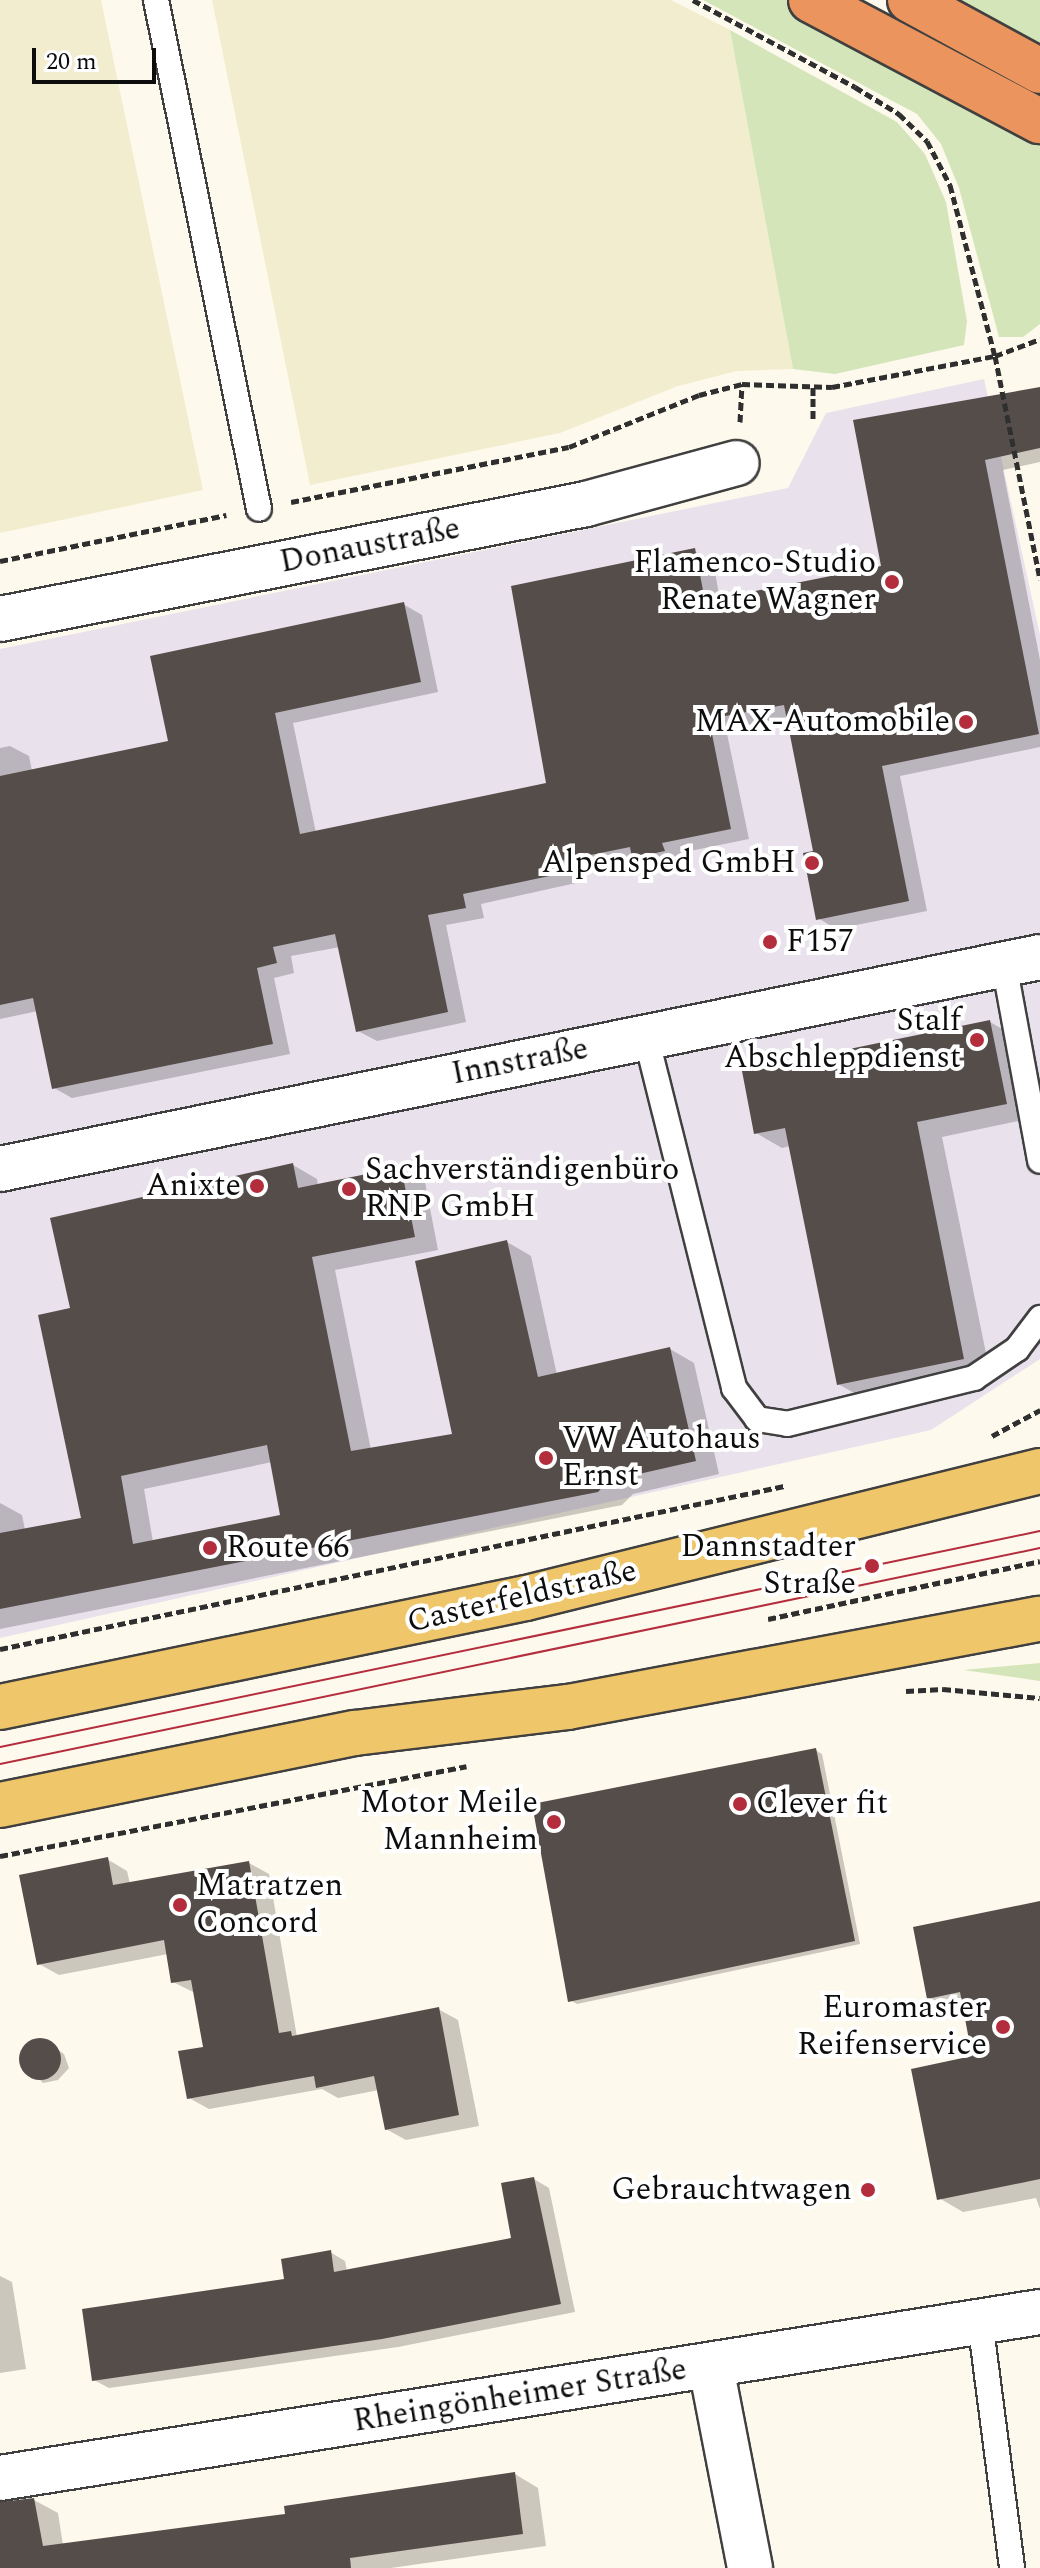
<!DOCTYPE html>
<meta charset="utf-8">
<style>
body{margin:0}
#map{position:relative;width:1040px;height:2568px;overflow:hidden;background:#fef9ed;font-family:Spectral,serif}
div>[style]{position:absolute}
.industrial>*{inset:0;background:#e9e1eb}
.farmland>*{inset:0;background:#f2edcf}
.green>*{inset:0;background:#d4e6b9}
.shadow>*{inset:0;background:#0003}
.building>*{inset:0;background:#554d4a}
.round{border-radius:50%}
.path>*{height:5px;margin-top:-2.5px;transform-origin:0;background:repeating-linear-gradient(90deg,#2f2f2f 0 8px,transparent 0 12px)}
.roads{filter:drop-shadow(2px 0 #404040) drop-shadow(-2px 0 #404040) drop-shadow(0 2px #404040) drop-shadow(0 -2px #404040)}
.lane>*{height:24px;margin:-12px;padding:0 12px;transform-origin:12px;border-radius:12px;background:#fff}
.street>*{height:44px;margin:-22px;padding:0 22px;transform-origin:22px;border-radius:22px;background:#fff}
.primary>*{height:44px;margin:-22px;padding:0 22px;transform-origin:22px;border-radius:22px;background:#f0c66b}
.highway>*{height:44px;margin:-22px;padding:0 22px;transform-origin:22px;border-radius:22px;background:#ec945d}
.tram>*{height:2px;margin:-1px;padding:0 1px;transform-origin:1px;border-radius:1px;background:#b42d3d}
.dots>*{width:22px;height:22px;translate:-50% -50%;box-sizing:border-box;border:4px solid #fff;border-radius:50%}
span{translate:-50% -50%;white-space:nowrap;text-align:center;line-height:1.15;-webkit-text-stroke:8px #fff;paint-order:stroke}
.street-label{font-size:32px;color:#0d0d0d}
.poi-label{font-size:32px;color:#0d0d0d}
.right{translate:-100% -50%;text-align:right}
.left{translate:0 -50%;text-align:left}
.scale{position:absolute;left:32px;top:48px;width:124px;height:36px;box-sizing:border-box;border:4px solid #0d0d0d;border-top:0;padding-left:10px;font-size:24px;line-height:28px;white-space:nowrap;color:#0d0d0d;-webkit-text-stroke:6px #fff;paint-order:stroke}
</style>
<div id="map">
<div class="industrial">
<div style="clip-path:polygon(984px 379px,1040px 635px,1040px 1359px,931px 1430px,0 1638px,0 649px,788px 488px,826px 413px)"></div>
</div>
<div class="farmland">
<div style="clip-path:polygon(0 0,101px 0,203px 490px,0 533px)"></div>
<div style="clip-path:polygon(212px 0,671px 0,730px 30px,793px 369px,737px 371px,678px 386px,560px 433px,310px 485px)"></div>
</div>
<div class="green">
<div style="clip-path:polygon(703px 0,790px 0,1040px 135px,1040px 324px,1023px 337px,999px 337px,959px 188px,941px 144px,917px 114px)"></div>
<div style="clip-path:polygon(942px 0,1040px 0,1040px 54px)"></div>
<div style="clip-path:polygon(730px 30px,897px 122px,925px 154px,946px 202px,967px 321px,964px 345px,835px 374px,793px 369px)"></div>
<div style="clip-path:polygon(1040px 1663px,1040px 1681px,963px 1670px)"></div>
</div>
<div class="shadow">
<div style="clip-path:polygon(1040px 389px,1040px 462px,1003px 470px,1040px 660px,1040px 747px,900px 776px,927px 911px,836px 929px,818px 918px,815px 853px,788px 717px,726px 729px,749px 839px,680px 853px,682px 861px,652px 868px,637px 859px,574px 872px,576px 883px,481px 904px,484px 918px,446px 925px,466px 1022px,377px 1041px,358px 1031px,340px 947px,291px 956px,294px 973px,274px 978px,290px 1054px,72px 1098px,54px 1088px,38px 1011px,0 1019px,0 748px,10px 746px,29px 756px,32px 771px,170px 742px,403px 604px,422px 615px,438px 692px,293px 723px,316px 833px,548px 785px,694px 551px,713px 561px,720px 600px,884px 568px,855px 422px)"></div>
<div style="clip-path:polygon(990px 1022px,1016px 1037px,1032px 1118px,942px 1137px,990px 1373px,865px 1399px,838px 1384px,790px 1146px,782px 1148px,756px 1133px)"></div>
<div style="clip-path:polygon(evenodd,293px 1165px,317px 1179px,318px 1186px,401px 1169px,425px 1182px,438px 1250px,335px 1270px,371px 1450px,455px 1435px,507px 1242px,531px 1256px,557px 1375px,670px 1349px,694px 1363px,719px 1474px,633px 1494px,622px 1505px,0 1629px,0 1503px,22px 1515px,25px 1530px,83px 1519px,72px 1309px,293px 1165px,272px 1462px,282px 1516px,153px 1542px,144px 1489px,272px 1462px)"></div>
<div style="clip-path:polygon(815px 1750px,822px 1754px,860px 1944px,577px 2004px,570px 2000px)"></div>
<div style="clip-path:polygon(107px 1859px,127px 1871px,130px 1884px,249px 1863px,269px 1874px,297px 2037px,438px 2009px,458px 2020px,479px 2126px,406px 2140px,386px 2129px,379px 2090px,338px 2098px,322px 2089px,209px 2109px,189px 2098px,205px 2048px,195px 1993px,173px 1982px,168px 1954px,59px 1975px,39px 1964px)"></div>
<div style="clip-path:polygon(1040px 1903px,1040px 2209px,1036px 2198px,963px 2212px,939px 2198px,974px 2058px,965px 2009px,953px 2011px,929px 1997px)"></div>
<div style="clip-path:polygon(42px 2039px,64px 2054px,69px 2068px,58px 2080px,43px 2083px,19px 2058px,27px 2044px)"></div>
<div style="clip-path:polygon(534px 2179px,549px 2188px,575px 2312px,398px 2347px,109px 2388px,94px 2380px,287px 2280px,330px 2252px,345px 2261px,347px 2271px,513px 2240px)"></div>
<div style="clip-path:polygon(0 2276px,12px 2282px,26px 2369px,0 2373px)"></div>
<div style="clip-path:polygon(515px 2474px,538px 2488px,546px 2546px,391px 2568px,0 2568px,0 2505px,34px 2500px,58px 2513px,63px 2545px,287px 2515px)"></div>
</div>
<div class="building">
<div style="clip-path:polygon(1040px 387px,1040px 448px,985px 460px,1039px 734px,882px 766px,909px 901px,816px 920px,803px 853px,813px 851px,784px 705px,709px 719px,731px 829px,662px 843px,665px 851px,632px 858px,630px 847px,556px 862px,559px 874px,463px 894px,466px 908px,428px 915px,448px 1012px,356px 1032px,335px 934px,273px 947px,277px 963px,257px 968px,273px 1044px,52px 1089px,33px 998px,0 1005px,0 776px,168px 741px,150px 656px,404px 602px,421px 682px,275px 713px,300px 834px,546px 783px,511px 586px,695px 548px,705px 601px,881px 566px,853px 420px)"></div>
<div style="clip-path:polygon(990px 1020px,1007px 1104px,917px 1122px,964px 1359px,837px 1385px,785px 1128px,754px 1134px,742px 1071px)"></div>
<div style="clip-path:polygon(evenodd,293px 1163px,298px 1188px,401px 1167px,415px 1237px,312px 1257px,351px 1451px,452px 1434px,415px 1261px,507px 1240px,538px 1377px,670px 1347px,696px 1461px,608px 1481px,598px 1492px,0 1609px,0 1533px,81px 1518px,38px 1315px,70px 1308px,50px 1218px,293px 1163px,267px 1445px,280px 1515px,133px 1544px,121px 1476px,267px 1445px)"></div>
<div style="clip-path:polygon(816px 1748px,855px 1941px,568px 2002px,532px 1804px)"></div>
<div style="clip-path:polygon(108px 1857px,113px 1885px,249px 1861px,279px 2033px,291px 2031px,292px 2036px,439px 2007px,459px 2115px,385px 2130px,374px 2076px,316px 2088px,314px 2076px,187px 2099px,178px 2051px,203px 2047px,191px 1980px,171px 1983px,164px 1940px,37px 1965px,19px 1875px)"></div>
<div style="clip-path:polygon(1040px 1901px,1040px 2179px,937px 2200px,911px 2069px,972px 2056px,960px 1992px,927px 1999px,913px 1927px)"></div>
<div class="round" style="left:19px;top:2038px;width:42px;height:42px"></div>
<div style="clip-path:polygon(534px 2177px,561px 2304px,382px 2339px,92px 2381px,82px 2309px,284px 2279px,281px 2259px,331px 2250px,334px 2272px,511px 2238px,501px 2183px)"></div>
<div style="clip-path:polygon(515px 2472px,523px 2534px,350px 2558px,351px 2568px,0 2568px,0 2502px,34px 2498px,43px 2546px,285px 2514px,284px 2506px)"></div>
</div>
<div class="path">
<div style="left:693px;top:0;width:184px;rotate:28.2deg"></div>
<div style="left:855px;top:87px;width:52px;rotate:31.5deg"></div>
<div style="left:899px;top:114px;width:39px;rotate:44deg"></div>
<div style="left:927px;top:141px;width:50px;rotate:62.4deg"></div>
<div style="left:950px;top:185px;width:177px;rotate:75.3deg"></div>
<div style="left:995px;top:356px;width:228px;rotate:78.6deg"></div>
<div style="left:813px;top:419px;width:33px;rotate:-90deg"></div>
<div style="left:740px;top:422px;width:38px;rotate:-87deg"></div>
<div style="left:291px;top:502px;width:283px;rotate:-11.2deg"></div>
<div style="left:569px;top:447px;width:140px;rotate:-21.8deg"></div>
<div style="left:699px;top:395px;width:44px;rotate:-14.3deg"></div>
<div style="left:742px;top:384px;width:90px;rotate:1.9deg"></div>
<div style="left:832px;top:387px;width:166px;rotate:-10.8deg"></div>
<div style="left:995px;top:356px;width:48px;rotate:-20.7deg"></div>
<div style="left:0;top:561px;width:231px;rotate:-11.5deg"></div>
<div style="left:992px;top:1436px;width:55px;rotate:-28.4deg"></div>
<div style="left:768px;top:1619px;width:278px;rotate:-12deg"></div>
<div style="left:0;top:1649px;width:801px;rotate:-11.74deg"></div>
<div style="left:906px;top:1691px;width:37px;rotate:-3deg"></div>
<div style="left:943px;top:1689px;width:97px;rotate:5.3deg"></div>
<div style="left:0;top:1856px;width:475px;rotate:-10.9deg"></div>
</div>
<div class="roads">
<div class="lane">
<div style="left:156px;top:0;width:519px;rotate:78.56deg"></div>
<div style="left:1004px;top:964px;width:200px;rotate:79.6deg"></div>
<div style="left:646px;top:1037px;width:362px;rotate:75.9deg"></div>
<div style="left:734px;top:1388px;width:39px;rotate:53deg"></div>
<div style="left:757px;top:1419px;width:30px;rotate:9deg"></div>
<div style="left:787px;top:1424px;width:193px;rotate:-13.8deg"></div>
<div style="left:974px;top:1378px;width:52px;rotate:-34deg"></div>
<div style="left:1017px;top:1349px;width:39px;rotate:-53deg"></div>
<div style="left:980px;top:2321px;width:249px;rotate:82.6deg"></div>
</div>
<div class="street">
<div style="left:0;top:619px;width:597px;rotate:-11.1deg"></div>
<div style="left:586px;top:504px;width:156px;rotate:-15.2deg"></div>
<div style="left:0;top:1169px;width:1061px;rotate:-11.52deg"></div>
<div style="left:711px;top:2367px;width:205px;rotate:79deg"></div>
<div style="left:0;top:2478px;width:1053px;rotate:-9.07deg"></div>
</div>
<div class="primary">
<div style="left:0;top:1707px;width:537px;rotate:-11.71deg"></div>
<div style="left:526px;top:1598px;width:529px;rotate:-13.88deg"></div>
<div style="left:0;top:1805px;width:362px;rotate:-11.5deg"></div>
<div style="left:355px;top:1733px;width:215px;rotate:-7deg"></div>
<div style="left:568px;top:1707px;width:480px;rotate:-10.6deg"></div>
</div>
<div class="highway">
<div style="left:811px;top:0;width:259px;rotate:27.9deg"></div>
<div style="left:910px;top:0;width:148px;rotate:28.6deg"></div>
</div>
</div>
<div class="tram">
<div style="left:0;top:1747px;width:1062px;rotate:-11.73deg"></div>
<div style="left:0;top:1764px;width:1062px;rotate:-11.73deg"></div>
</div>
<div class="dots">
<div style="left:892px;top:582px;background:#b42d3d"></div>
<div style="left:966px;top:722px;background:#b42d3d"></div>
<div style="left:812px;top:863px;background:#b42d3d"></div>
<div style="left:770px;top:942px;background:#b42d3d"></div>
<div style="left:977px;top:1040px;background:#b42d3d"></div>
<div style="left:257px;top:1186px;background:#b42d3d"></div>
<div style="left:349px;top:1189px;background:#b42d3d"></div>
<div style="left:546px;top:1458px;background:#b42d3d"></div>
<div style="left:210px;top:1548px;background:#b42d3d"></div>
<div style="left:872px;top:1566px;background:#b42d3d"></div>
<div style="left:740px;top:1804px;background:#b42d3d"></div>
<div style="left:554px;top:1822px;background:#b42d3d"></div>
<div style="left:180px;top:1905px;background:#b42d3d"></div>
<div style="left:1003px;top:2027px;background:#b42d3d"></div>
<div style="left:868px;top:2190px;background:#b42d3d"></div>
</div>
<div class="street-label">
<span style="left:370px;top:546px;rotate:-11deg">Donaustraße</span>
<span style="left:520px;top:1062px;rotate:-11deg">Innstraße</span>
<span style="left:522px;top:1597px;rotate:-13deg">Casterfeldstraße</span>
<span style="left:520px;top:2396px;rotate:-9deg">Rheingönheimer Straße</span>
</div>
<div class="poi-label">
<span class="right" style="left:876px;top:582px">Flamenco-Studio<br>Renate Wagner</span>
<span class="right" style="left:950px;top:722px">MAX-Automobile</span>
<span class="right" style="left:796px;top:863px">Alpensped GmbH</span>
<span class="left" style="left:786px;top:942px">F157</span>
<span class="right" style="left:961px;top:1040px">Stalf<br>Abschleppdienst</span>
<span class="left" style="left:365px;top:1189px">Sachverständigenbüro<br>RNP GmbH</span>
<span class="right" style="left:241px;top:1186px">Anixte</span>
<span class="left" style="left:562px;top:1458px">VW Autohaus<br>Ernst</span>
<span class="left" style="left:226px;top:1548px">Route 66</span>
<span class="right" style="left:856px;top:1566px">Dannstadter<br>Straße</span>
<span class="right" style="left:538px;top:1822px">Motor Meile<br>Mannheim</span>
<span class="left" style="left:756px;top:1804px">Clever fit</span>
<span class="left" style="left:196px;top:1905px">Matratzen<br>Concord</span>
<span class="right" style="left:987px;top:2027px">Euromaster<br>Reifenservice</span>
<span class="right" style="left:852px;top:2190px">Gebrauchtwagen</span>
</div>
<div class="scale">20 m</div>
</div>
